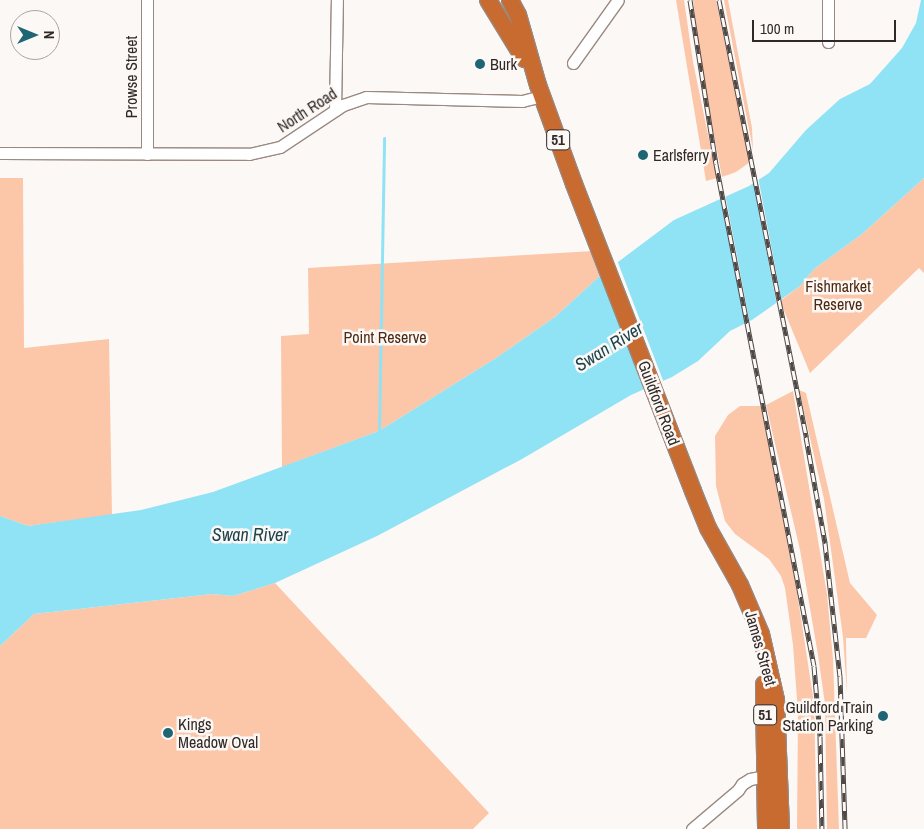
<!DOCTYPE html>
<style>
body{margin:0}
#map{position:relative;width:924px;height:829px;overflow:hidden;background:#fcf8f6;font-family:"Archivo Narrow",sans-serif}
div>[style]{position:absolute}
.green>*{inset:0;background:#fcc6a9}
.water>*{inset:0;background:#90e2f5}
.pier>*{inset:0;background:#fcf8f6}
.stream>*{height:3px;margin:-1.5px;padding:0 1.5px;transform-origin:1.5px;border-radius:1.5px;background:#90e2f5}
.roads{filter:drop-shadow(1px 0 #9a8980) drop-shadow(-1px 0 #9a8980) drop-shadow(0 1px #9a8980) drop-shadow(0 -1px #9a8980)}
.minor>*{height:11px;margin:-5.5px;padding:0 5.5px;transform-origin:5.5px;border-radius:5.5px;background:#fff}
.highway>*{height:16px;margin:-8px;padding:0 8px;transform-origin:8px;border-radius:8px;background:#c76b31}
.rail>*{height:5px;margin-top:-2.5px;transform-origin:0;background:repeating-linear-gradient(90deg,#fcf8f6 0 9px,#4f4946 0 18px);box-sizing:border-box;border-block:1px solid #4f4946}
.dots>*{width:14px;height:14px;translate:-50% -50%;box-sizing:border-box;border:2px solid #fcf8f6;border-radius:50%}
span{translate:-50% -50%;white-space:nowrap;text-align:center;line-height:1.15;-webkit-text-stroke:5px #fcf8f6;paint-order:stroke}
.shield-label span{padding:1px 4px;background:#fcf8f6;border:1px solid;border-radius:4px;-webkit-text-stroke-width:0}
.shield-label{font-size:15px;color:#302926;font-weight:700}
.poi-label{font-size:16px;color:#302926}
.left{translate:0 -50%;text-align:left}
.right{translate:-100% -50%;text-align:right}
.street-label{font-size:16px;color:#302926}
.park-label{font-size:16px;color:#4f2810}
.water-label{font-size:18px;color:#1d434c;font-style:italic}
.north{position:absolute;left:10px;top:10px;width:50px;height:50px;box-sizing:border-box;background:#fcf8f6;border:1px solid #aaa5a3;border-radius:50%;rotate:90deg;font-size:14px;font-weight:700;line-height:20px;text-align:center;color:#302926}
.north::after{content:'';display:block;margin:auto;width:18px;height:22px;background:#1f6675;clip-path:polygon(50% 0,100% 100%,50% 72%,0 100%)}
.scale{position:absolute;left:752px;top:20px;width:144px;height:22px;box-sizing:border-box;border:2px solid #302926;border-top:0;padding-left:6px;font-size:15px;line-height:18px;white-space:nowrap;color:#302926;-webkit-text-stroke:4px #fcf8f6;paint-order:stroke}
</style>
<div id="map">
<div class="green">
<div style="clip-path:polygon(676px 0,684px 0,693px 62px,717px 178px,706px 181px)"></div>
<div style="clip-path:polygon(693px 0,716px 0,750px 162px,736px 172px,722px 177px,702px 74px)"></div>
<div style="clip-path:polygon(724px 0,728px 0,752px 128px,753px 150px)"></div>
<div style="clip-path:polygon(0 178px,23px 178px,24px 348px,109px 339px,112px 515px,28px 526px,0 516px)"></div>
<div style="clip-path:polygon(924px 178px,924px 273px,919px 268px,810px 373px,780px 301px,800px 286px,814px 269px,862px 234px)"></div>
<div style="clip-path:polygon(593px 251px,602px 274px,555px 317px,496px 358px,379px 431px,282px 467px,281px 336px,309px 334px,308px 268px)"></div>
<div style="clip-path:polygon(799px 390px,806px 393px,850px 583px,877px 615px,866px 638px,846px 638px,847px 694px,843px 637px,824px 499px)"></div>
<div style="clip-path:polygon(793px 391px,827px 594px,833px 659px,839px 829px,827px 829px,825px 704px,818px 655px,800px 550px,766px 405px)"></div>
<div style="clip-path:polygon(740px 406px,761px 406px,796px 586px,814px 703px,817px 829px,797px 829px,798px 713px,793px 645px,785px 588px,781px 576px,769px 559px,735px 534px,725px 521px,716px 486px,715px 436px,728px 415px)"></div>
<div style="clip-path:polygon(275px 583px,489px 813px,473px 829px,0 829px,0 646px,34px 614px,212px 594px,233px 596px)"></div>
</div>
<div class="water">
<div style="clip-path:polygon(921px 0,924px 0,924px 178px,862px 234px,814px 269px,800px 286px,752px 320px,730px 331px,698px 361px,672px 377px,631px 395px,522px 459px,377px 536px,275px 583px,233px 596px,212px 594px,34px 614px,0 646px,0 516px,28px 526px,141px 510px,213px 492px,379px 431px,496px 358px,555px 317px,602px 274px,674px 220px,749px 186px,769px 173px,806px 130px,840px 99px,870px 84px,902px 48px,916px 23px)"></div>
</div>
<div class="pier">
<div style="clip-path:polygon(758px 177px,782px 303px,777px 306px,753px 180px)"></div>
<div style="clip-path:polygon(725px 194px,750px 324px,746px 326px,720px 196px)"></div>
<div style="clip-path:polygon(617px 260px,664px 383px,648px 390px,602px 271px)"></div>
</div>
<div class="stream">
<div style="left:379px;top:431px;width:293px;rotate:-89deg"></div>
</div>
<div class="roads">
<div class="minor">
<div style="left:828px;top:42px;width:42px;rotate:-90deg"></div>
<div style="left:573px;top:63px;width:77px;rotate:-54.5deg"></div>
<div style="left:335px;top:110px;width:110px;rotate:-89deg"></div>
<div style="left:0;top:153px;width:249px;rotate:0.2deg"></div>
<div style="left:249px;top:154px;width:32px;rotate:-13deg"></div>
<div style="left:280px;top:147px;width:76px;rotate:-33.7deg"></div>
<div style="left:343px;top:105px;width:24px;rotate:-19deg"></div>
<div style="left:366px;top:97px;width:156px;rotate:1.5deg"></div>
<div style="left:522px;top:101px;width:21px;rotate:-14deg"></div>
<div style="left:147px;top:154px;width:154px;rotate:-90deg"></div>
<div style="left:692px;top:829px;width:60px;rotate:-40.3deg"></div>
<div style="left:738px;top:790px;width:7px;rotate:-56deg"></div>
<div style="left:742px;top:784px;width:9px;rotate:-32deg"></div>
<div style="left:750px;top:779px;width:21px;rotate:-11deg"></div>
</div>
<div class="highway">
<div style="left:488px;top:0;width:69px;rotate:58.6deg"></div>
<div style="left:510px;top:0;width:17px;rotate:62deg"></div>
<div style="left:518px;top:15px;width:73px;rotate:74.1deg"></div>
<div style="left:538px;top:85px;width:105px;rotate:70deg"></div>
<div style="left:574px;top:184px;width:329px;rotate:68.8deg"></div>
<div style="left:693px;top:491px;width:40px;rotate:68deg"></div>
<div style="left:708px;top:528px;width:65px;rotate:60.7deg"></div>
<div style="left:740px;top:585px;width:53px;rotate:66.8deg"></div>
<div style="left:761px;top:634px;width:68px;rotate:77.2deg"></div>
<div style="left:776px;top:700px;width:129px;rotate:87.8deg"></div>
<div style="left:764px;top:684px;width:145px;rotate:89.2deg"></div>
</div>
</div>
<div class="rail">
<div style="left:690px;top:0;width:166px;rotate:81deg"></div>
<div style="left:716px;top:164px;width:511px;rotate:78.95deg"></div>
<div style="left:814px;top:666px;width:70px;rotate:85.1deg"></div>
<div style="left:820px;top:736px;width:93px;rotate:88.8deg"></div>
<div style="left:719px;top:0;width:446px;rotate:78.7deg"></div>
<div style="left:806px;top:437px;width:108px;rotate:79.8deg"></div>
<div style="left:825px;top:543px;width:134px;rotate:83.6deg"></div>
<div style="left:840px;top:676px;width:153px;rotate:88.1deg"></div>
</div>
<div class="dots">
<div style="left:480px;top:64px;background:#1f6675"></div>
<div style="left:643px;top:155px;background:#1f6675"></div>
<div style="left:883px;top:716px;background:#1f6675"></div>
<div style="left:168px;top:733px;background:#1f6675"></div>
</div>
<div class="shield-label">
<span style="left:558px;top:140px">51</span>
<span style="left:765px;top:715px">51</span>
</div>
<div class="poi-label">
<span class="left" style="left:490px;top:64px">Burk</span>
<span class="left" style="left:653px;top:155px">Earlsferry</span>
<span class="right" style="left:873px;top:716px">Guildford Train<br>Station Parking</span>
<span class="left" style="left:178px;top:733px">Kings<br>Meadow Oval</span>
</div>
<div class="street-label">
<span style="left:131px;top:77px;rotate:-90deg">Prowse Street</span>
<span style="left:307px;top:110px;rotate:-33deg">North Road</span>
<span style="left:659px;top:403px;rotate:69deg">Guildford Road</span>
<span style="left:761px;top:648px;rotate:74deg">James Street</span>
</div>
<div class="park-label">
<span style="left:838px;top:295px">Fishmarket<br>Reserve</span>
<span style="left:385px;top:337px">Point Reserve</span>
</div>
<div class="water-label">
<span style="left:609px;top:347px;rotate:-32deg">Swan River</span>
<span style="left:250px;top:535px">Swan River</span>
</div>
<div class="north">N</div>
<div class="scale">100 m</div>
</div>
